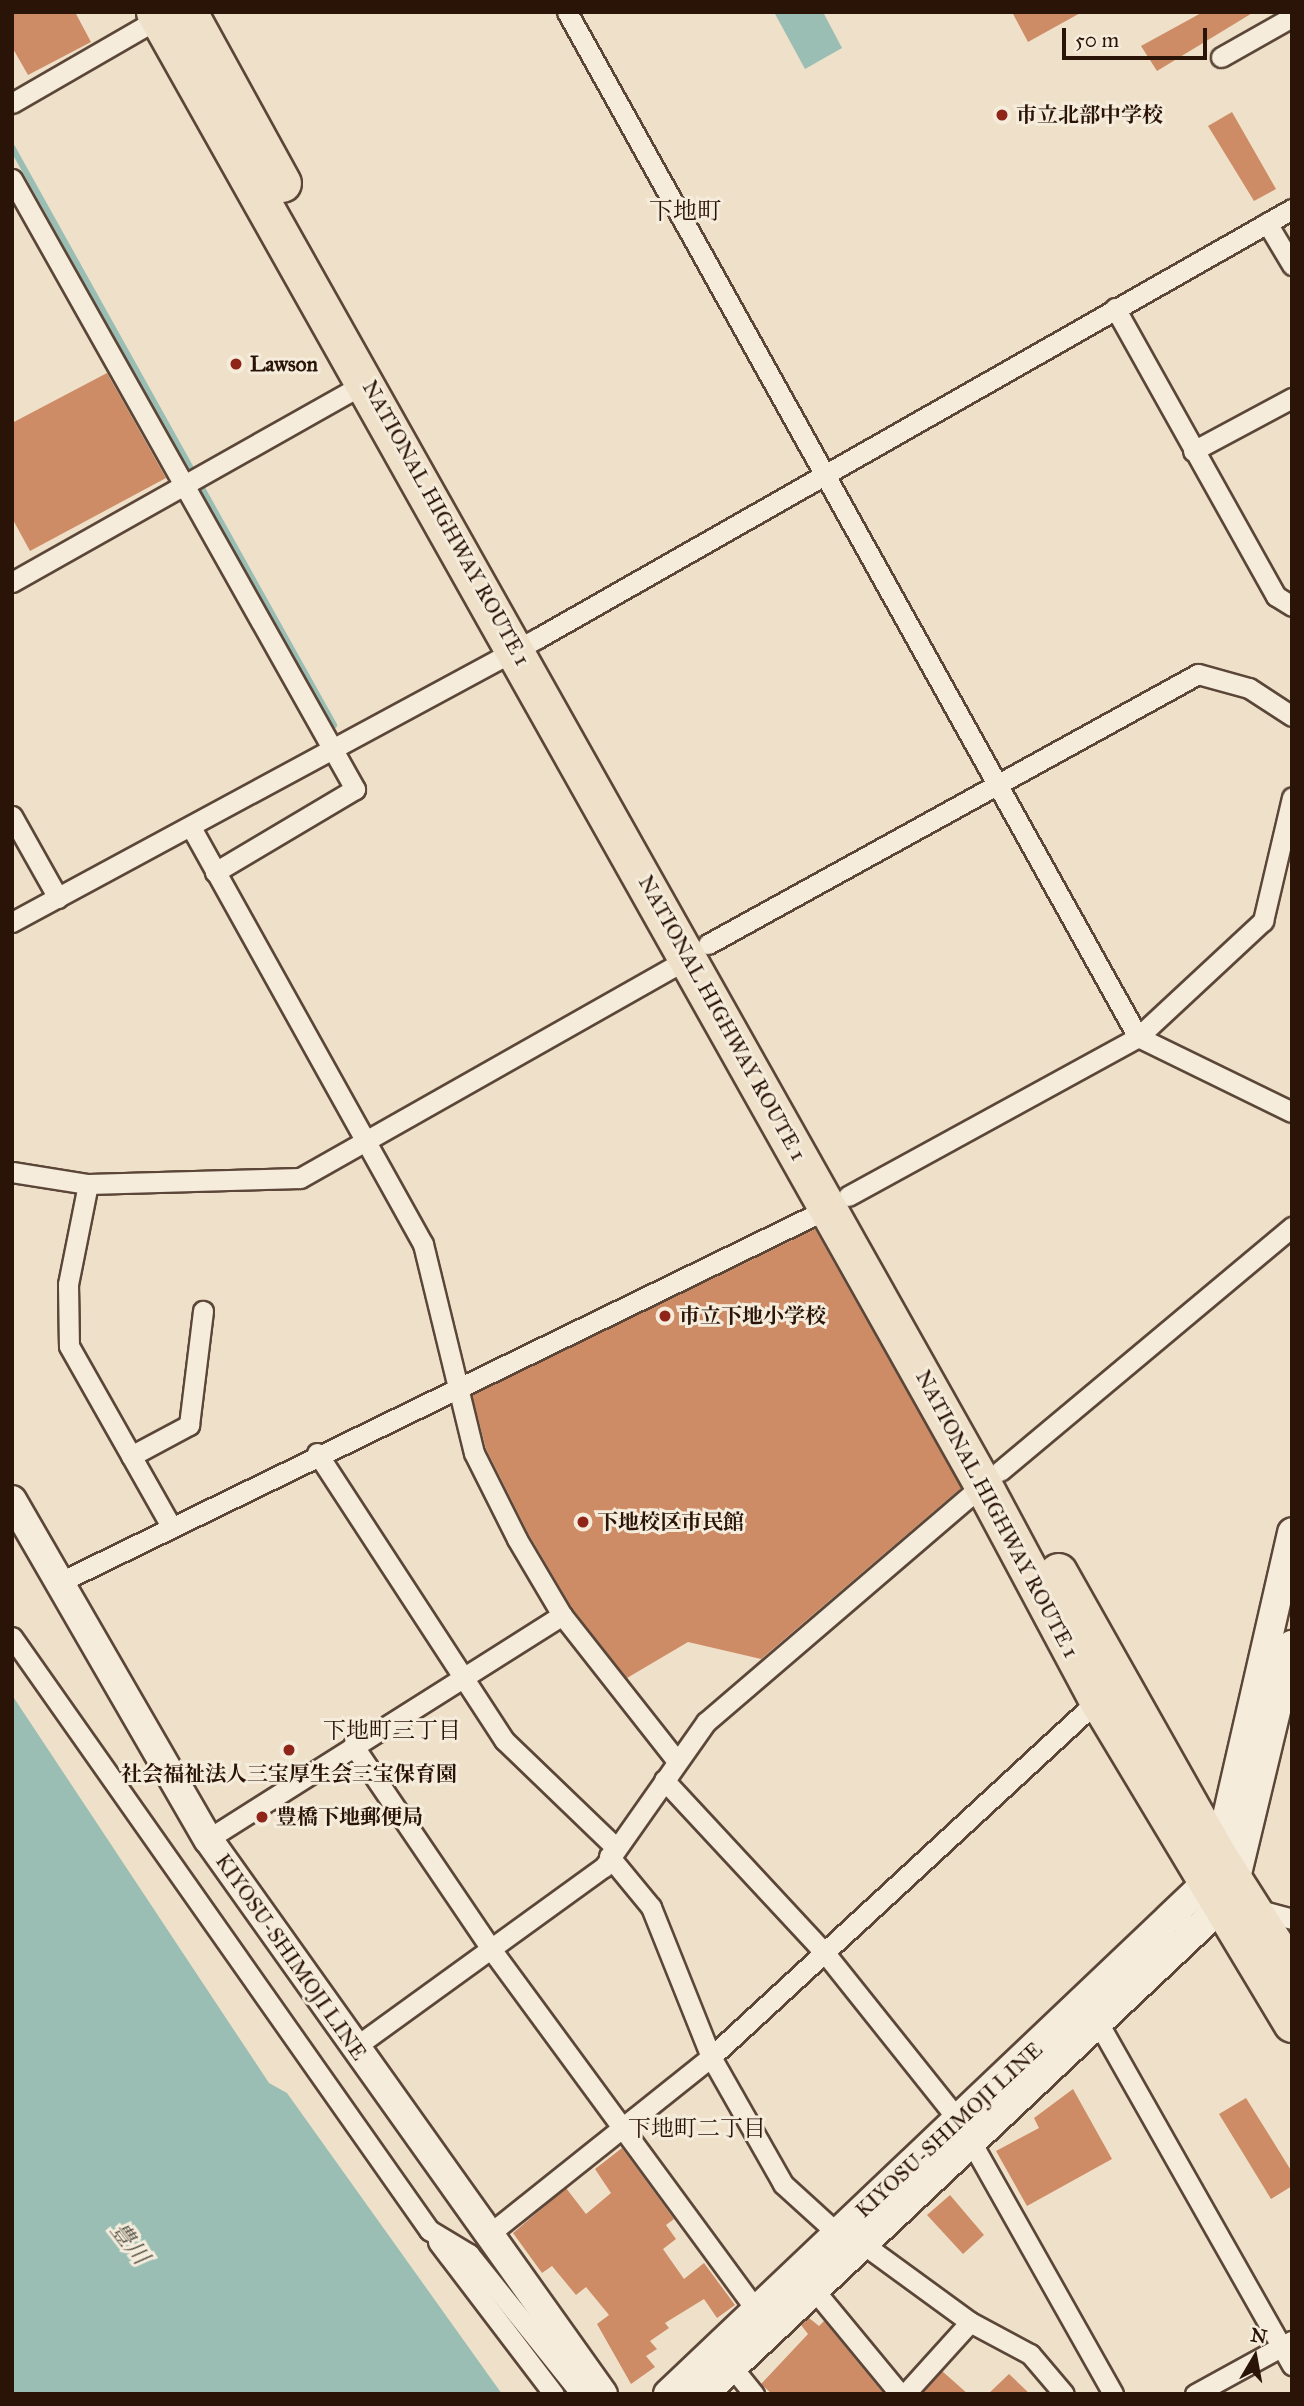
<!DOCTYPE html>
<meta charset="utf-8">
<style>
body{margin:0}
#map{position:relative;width:1304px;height:2406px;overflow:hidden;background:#efe1c9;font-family:"IM FELL Great Primer","Noto Serif JP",serif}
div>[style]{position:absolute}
.water>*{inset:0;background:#9abeb3}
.stream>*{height:6px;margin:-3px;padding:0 3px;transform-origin:3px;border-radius:3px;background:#9abeb3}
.building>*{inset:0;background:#cd8c66}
.roads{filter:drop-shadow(2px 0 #5b4638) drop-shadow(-2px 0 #5b4638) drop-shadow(0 2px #5b4638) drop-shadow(0 -2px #5b4638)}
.street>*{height:19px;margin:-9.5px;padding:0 9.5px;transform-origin:9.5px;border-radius:9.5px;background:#f5ecdc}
.secondary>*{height:28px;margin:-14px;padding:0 14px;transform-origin:14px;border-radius:14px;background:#f5ecdc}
.highway>*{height:37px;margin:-18.5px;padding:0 18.5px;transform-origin:18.5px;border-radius:18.5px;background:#efe1c9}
.dots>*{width:19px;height:19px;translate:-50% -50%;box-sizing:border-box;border:4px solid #f5ecdc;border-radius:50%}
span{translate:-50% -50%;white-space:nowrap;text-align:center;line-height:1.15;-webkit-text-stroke:6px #f5ecdc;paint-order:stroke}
.poi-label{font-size:21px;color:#2a1307;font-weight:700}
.left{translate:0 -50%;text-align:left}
.street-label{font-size:21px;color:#2a1307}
.neighbourhood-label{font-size:23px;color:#2a1307}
.water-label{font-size:23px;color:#514f43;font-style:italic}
.quarter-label{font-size:24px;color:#2a1307}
.frame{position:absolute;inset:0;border:14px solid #2a1307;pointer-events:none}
.north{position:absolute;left:1220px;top:2322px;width:70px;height:70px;-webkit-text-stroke:5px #f5ecdc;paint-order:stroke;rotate:10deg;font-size:19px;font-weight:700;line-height:28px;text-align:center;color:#2a1307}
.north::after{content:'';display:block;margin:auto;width:24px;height:32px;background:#2a1307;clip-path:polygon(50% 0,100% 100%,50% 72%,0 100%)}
.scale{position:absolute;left:1062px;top:28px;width:145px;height:32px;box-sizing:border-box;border:4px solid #2a1307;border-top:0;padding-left:9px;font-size:21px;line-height:24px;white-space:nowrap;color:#2a1307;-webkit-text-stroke:5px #f5ecdc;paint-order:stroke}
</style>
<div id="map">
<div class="water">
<div style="clip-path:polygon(774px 12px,823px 12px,842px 48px,805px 69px)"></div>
<div style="clip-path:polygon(12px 1695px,269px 2083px,287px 2093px,502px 2394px,12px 2394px)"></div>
</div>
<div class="stream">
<div style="left:12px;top:147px;width:662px;rotate:60.88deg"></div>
</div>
<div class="building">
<div style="clip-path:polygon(12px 12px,75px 12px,91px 42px,28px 75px,12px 47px)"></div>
<div style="clip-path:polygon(1012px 12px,1082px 12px,1028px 42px)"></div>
<div style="clip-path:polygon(1203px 12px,1254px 12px,1157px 71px,1141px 46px)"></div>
<div style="clip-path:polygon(1232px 112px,1276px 189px,1254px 201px,1208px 126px)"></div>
<div style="clip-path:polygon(107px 373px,166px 478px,30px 551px,12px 518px,12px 423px)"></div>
<div style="clip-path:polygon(815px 1229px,961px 1488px,761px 1659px,688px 1642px,627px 1678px,572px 1608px,528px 1533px,486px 1449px,472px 1395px)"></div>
<div style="clip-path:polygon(1073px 2089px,1112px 2159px,1027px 2206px,996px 2151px,1039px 2128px,1034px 2118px)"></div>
<div style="clip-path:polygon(1246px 2098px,1292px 2172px,1292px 2186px,1271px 2199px,1219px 2114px)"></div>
<div style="clip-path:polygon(622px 2148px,674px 2219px,666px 2225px,676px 2239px,663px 2249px,684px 2279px,704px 2263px,735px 2305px,717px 2318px,704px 2299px,665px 2323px,669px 2328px,650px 2341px,657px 2349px,646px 2356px,655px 2367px,631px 2384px,597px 2324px,609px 2315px,586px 2287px,576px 2295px,552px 2266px,542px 2273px,513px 2233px,566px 2188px,586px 2214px,611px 2193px,595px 2169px)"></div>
<div style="clip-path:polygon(950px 2195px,984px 2235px,963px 2254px,927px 2215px)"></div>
<div style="clip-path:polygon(809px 2318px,819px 2326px,824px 2321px,884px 2394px,772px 2394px,761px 2384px,808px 2334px,801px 2325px)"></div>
<div style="clip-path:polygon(942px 2371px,968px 2394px,922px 2394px)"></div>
<div style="clip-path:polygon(1009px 2374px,1030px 2394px,988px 2394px)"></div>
</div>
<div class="roads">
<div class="street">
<div style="left:567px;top:12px;width:1173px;rotate:60.88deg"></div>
<div style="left:1138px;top:1037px;width:171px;rotate:-42.9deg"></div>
<div style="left:1263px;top:921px;width:127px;rotate:-76.8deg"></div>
<div style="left:1221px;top:57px;width:81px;rotate:-29.4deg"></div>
<div style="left:12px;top:103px;width:178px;rotate:-30deg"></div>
<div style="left:12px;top:179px;width:700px;rotate:60.65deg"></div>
<div style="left:355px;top:789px;width:163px;rotate:149.3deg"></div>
<div style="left:1267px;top:223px;width:49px;rotate:59.2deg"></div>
<div style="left:1115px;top:308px;width:330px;rotate:60.8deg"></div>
<div style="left:1276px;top:596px;width:19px;rotate:32deg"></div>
<div style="left:1193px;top:451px;width:112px;rotate:-28.2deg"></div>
<div style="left:12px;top:582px;width:407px;rotate:-29.4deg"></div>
<div style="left:12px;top:816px;width:94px;rotate:60.7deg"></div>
<div style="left:192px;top:829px;width:475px;rotate:60.9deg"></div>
<div style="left:423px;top:1244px;width:215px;rotate:76.3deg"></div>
<div style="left:474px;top:1453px;width:96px;rotate:63.4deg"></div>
<div style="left:517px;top:1539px;width:88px;rotate:59.4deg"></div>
<div style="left:562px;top:1615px;width:186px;rotate:51.8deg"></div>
<div style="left:12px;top:922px;width:598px;rotate:-28.37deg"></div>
<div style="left:538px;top:638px;width:868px;rotate:-29.64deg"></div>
<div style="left:708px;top:944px;width:559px;rotate:-28.86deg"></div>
<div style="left:1198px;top:674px;width:53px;rotate:15.4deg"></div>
<div style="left:1249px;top:688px;width:51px;rotate:33.1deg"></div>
<div style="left:12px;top:1172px;width:77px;rotate:9deg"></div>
<div style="left:88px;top:1184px;width:212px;rotate:-1.6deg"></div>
<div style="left:300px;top:1178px;width:447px;rotate:-29.5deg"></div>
<div style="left:88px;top:1184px;width:102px;rotate:101.3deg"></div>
<div style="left:68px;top:1284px;width:62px;rotate:89.1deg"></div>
<div style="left:69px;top:1346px;width:207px;rotate:60.5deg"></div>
<div style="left:848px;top:1196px;width:331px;rotate:-28.7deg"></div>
<div style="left:1138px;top:1037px;width:171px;rotate:26deg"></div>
<div style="left:317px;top:1453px;width:343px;rotate:56.9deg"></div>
<div style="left:504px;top:1740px;width:153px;rotate:43.9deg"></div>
<div style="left:131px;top:1456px;width:66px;rotate:-28.1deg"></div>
<div style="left:189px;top:1425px;width:115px;rotate:-83deg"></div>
<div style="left:1000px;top:1471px;width:381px;rotate:-39.9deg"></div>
<div style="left:56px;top:1584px;width:860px;rotate:-25.94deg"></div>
<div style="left:12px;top:1637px;width:725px;rotate:54.88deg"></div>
<div style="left:429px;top:2230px;width:47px;rotate:31deg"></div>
<div style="left:469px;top:2254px;width:179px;rotate:51.3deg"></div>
<div style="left:353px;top:1745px;width:246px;rotate:55.9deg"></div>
<div style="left:491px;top:1949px;width:449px;rotate:53.7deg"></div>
<div style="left:664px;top:1780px;width:236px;rotate:47.1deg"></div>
<div style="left:825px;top:1953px;width:216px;rotate:51.4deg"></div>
<div style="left:960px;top:2122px;width:312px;rotate:60.6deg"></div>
<div style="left:208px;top:1839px;width:419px;rotate:-32.3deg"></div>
<div style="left:609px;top:1856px;width:66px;rotate:50.5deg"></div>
<div style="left:651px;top:1907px;width:162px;rotate:68.2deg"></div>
<div style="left:711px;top:2057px;width:146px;rotate:60.4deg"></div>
<div style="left:783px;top:2184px;width:76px;rotate:42.3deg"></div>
<div style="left:1255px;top:1909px;width:38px;rotate:15deg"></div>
<div style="left:1100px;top:2026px;width:390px;rotate:60.5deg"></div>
<div style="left:355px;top:2047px;width:307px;rotate:-35.9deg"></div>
<div style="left:604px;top:1867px;width:177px;rotate:-54.9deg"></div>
<div style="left:706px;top:1722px;width:365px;rotate:-40.6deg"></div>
<div style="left:488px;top:2235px;width:285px;rotate:-38.6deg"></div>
<div style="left:711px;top:2057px;width:527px;rotate:-42.69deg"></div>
<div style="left:438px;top:2242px;width:191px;rotate:52.7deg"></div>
<div style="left:863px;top:2244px;width:132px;rotate:36.1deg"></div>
<div style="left:970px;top:2322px;width:68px;rotate:28.1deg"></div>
<div style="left:1030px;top:2354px;width:52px;rotate:49.6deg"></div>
<div style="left:815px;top:2291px;width:134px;rotate:50.5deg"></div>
<div style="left:732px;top:2367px;width:35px;rotate:51deg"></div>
<div style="left:905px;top:2394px;width:97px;rotate:-47.9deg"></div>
<div style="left:1195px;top:2394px;width:111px;rotate:-28.7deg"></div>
</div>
<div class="secondary">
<div style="left:12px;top:1500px;width:392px;rotate:60deg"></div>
<div style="left:208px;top:1839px;width:681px;rotate:54.56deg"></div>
<div style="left:668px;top:2394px;width:742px;rotate:-43.53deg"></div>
<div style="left:1206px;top:1883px;width:30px;rotate:-66deg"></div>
<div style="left:1218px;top:1856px;width:332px;rotate:-77.1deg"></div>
<div style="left:704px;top:2394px;width:709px;rotate:-43.29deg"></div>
<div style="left:1220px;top:1908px;width:30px;rotate:-60deg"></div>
<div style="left:1235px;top:1882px;width:244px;rotate:-76.5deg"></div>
</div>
<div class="highway">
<div style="left:155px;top:12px;width:1690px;rotate:60.66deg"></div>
<div style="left:983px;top:1485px;width:244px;rotate:61.9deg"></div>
<div style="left:1098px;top:1700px;width:377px;rotate:59deg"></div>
<div style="left:188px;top:12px;width:195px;rotate:61.2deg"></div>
<div style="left:1058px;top:1572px;width:326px;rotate:60.6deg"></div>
<div style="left:1218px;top:1856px;width:138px;rotate:57.5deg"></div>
</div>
</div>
<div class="dots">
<div style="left:1002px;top:115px;background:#8f2418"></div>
<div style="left:236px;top:364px;background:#8f2418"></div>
<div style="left:665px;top:1316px;background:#8f2418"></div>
<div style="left:583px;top:1522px;background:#8f2418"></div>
<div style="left:289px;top:1750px;background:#8f2418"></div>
<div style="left:262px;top:1817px;background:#8f2418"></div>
</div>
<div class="poi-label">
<span class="left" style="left:1016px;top:115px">市立北部中学校</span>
<span class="left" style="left:250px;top:364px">Lawson</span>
<span class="left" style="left:679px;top:1316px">市立下地小学校</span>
<span class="left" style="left:597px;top:1522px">下地校区市民館</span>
<span style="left:289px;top:1774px">社会福祉法人三宝厚生会三宝保育園</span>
<span class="left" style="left:276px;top:1817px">豊橋下地郵便局</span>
</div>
<div class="street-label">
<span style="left:446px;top:523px;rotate:61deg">NATIONAL HIGHWAY ROUTE 1</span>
<span style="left:722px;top:1018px;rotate:61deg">NATIONAL HIGHWAY ROUTE 1</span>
<span style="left:997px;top:1514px;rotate:62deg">NATIONAL HIGHWAY ROUTE 1</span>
<span style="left:291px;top:1957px;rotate:55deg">KIYOSU-SHIMOJI LINE</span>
<span style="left:949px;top:2130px;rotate:-43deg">KIYOSU-SHIMOJI LINE</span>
</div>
<div class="neighbourhood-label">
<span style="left:392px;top:1730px">下地町三丁目</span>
<span style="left:697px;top:2128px">下地町二丁目</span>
</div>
<div class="water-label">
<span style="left:130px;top:2243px;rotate:52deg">豊川</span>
</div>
<div class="quarter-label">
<span style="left:685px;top:212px">下地町</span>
</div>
<div class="frame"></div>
<div class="north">N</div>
<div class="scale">50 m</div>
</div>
